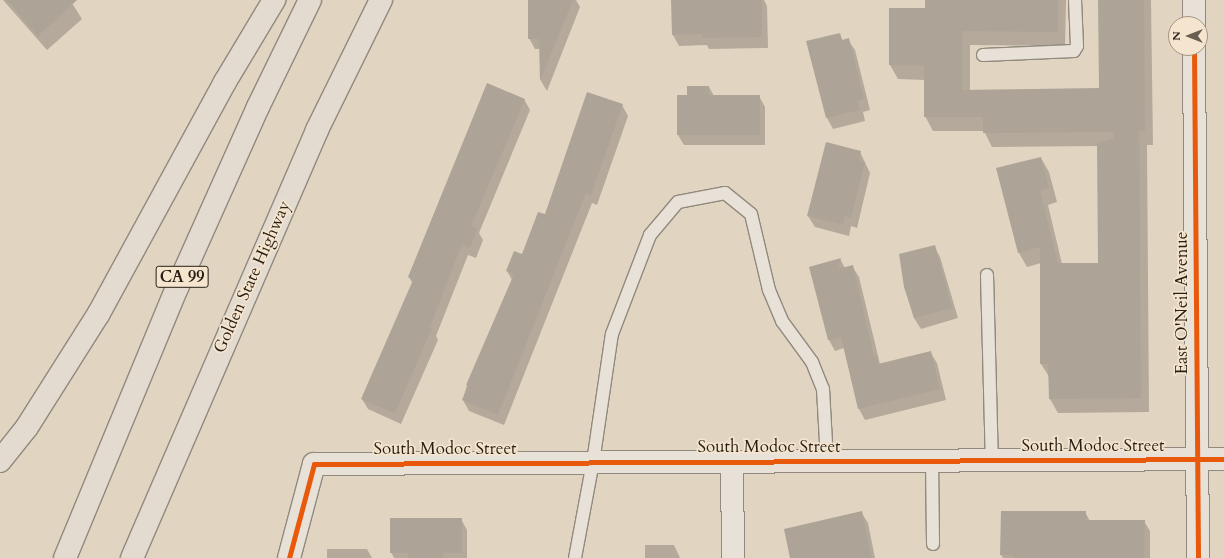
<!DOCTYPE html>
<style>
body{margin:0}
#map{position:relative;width:1224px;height:558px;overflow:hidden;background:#e1d4c1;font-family:Cardo,serif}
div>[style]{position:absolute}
.shadow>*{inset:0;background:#0003}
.building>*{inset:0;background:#ada497}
.roads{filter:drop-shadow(1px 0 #91897d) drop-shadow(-1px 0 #91897d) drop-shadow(0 1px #91897d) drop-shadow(0 -1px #91897d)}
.lane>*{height:12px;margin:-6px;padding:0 6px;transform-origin:6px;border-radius:6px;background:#e7e1d7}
.street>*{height:22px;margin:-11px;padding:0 11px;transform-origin:11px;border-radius:11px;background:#e7e1d7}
.highway>*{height:22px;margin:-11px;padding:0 11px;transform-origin:11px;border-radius:11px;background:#e3dbd0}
.cycleway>*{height:5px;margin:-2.5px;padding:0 2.5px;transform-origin:2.5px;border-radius:2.5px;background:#e8590c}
span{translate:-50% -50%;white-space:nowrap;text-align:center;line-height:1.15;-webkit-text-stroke:3.5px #f5e5ce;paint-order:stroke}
.shield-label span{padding:1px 3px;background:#f5e5ce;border:1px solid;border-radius:3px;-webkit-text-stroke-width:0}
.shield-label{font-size:16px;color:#271e14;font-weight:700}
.street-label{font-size:17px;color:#271e14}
.north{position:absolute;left:1168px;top:16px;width:40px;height:40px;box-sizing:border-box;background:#f5e5ce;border:1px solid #a39584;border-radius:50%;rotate:270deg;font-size:11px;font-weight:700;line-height:16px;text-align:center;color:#271e14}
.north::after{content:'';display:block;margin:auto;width:14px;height:18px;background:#685e51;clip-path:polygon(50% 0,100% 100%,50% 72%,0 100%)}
</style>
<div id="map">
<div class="shadow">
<div style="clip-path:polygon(3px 0,70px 0,82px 19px,47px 50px)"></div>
<div style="clip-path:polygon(529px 0,576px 0,580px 7px,547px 91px,541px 81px,540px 49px,535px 49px,529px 38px)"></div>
<div style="clip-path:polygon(702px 0,764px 0,767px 6px,768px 48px,709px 49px,707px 45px,679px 46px,673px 35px)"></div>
<div style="clip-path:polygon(926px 0,1066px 0,1065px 46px,970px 45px,970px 90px,1100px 89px,1099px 0,1151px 0,1153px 145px,1147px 145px,1149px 412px,1058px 413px,1050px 399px,1050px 378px,1041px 364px,1041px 263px,1027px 267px,1019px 253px,1041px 158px,1049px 172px,1057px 202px,1048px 205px,1062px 264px,1099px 264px,1098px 146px,992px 147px,984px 131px,933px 131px,925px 116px,925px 80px,898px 79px,890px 65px,926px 9px)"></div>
<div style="clip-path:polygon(839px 34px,843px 41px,848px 40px,855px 50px,870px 110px,863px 112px,865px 121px,833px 129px,827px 118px,807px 42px)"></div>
<div style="clip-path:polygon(709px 87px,714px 96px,759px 96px,765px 107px,765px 145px,684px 145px,678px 135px,688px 96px)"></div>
<div style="clip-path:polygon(524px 99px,530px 110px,479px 233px,483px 240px,476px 258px,468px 255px,436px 336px,438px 340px,401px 424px,368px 409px,362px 399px,413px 284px,409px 277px)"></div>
<div style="clip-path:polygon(622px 105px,628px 116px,597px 205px,592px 203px,504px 425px,469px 411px,463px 400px,467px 385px,512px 280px,507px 271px,522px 255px,545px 216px)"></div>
<div style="clip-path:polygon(860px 152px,870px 173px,857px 228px,851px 226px,849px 236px,815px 227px,808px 216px)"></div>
<div style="clip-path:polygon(934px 246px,940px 257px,958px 318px,921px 329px,914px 318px,905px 287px)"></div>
<div style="clip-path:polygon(840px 259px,845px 268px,852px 266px,859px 277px,880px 364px,930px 352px,937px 363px,946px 400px,865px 420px,859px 409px,844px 348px,835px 351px,829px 340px,810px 267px)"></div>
<div style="clip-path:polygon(861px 512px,868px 523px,875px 558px,791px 558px)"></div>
<div style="clip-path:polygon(1085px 512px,1090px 521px,1144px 521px,1150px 531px,1150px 558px,1003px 558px,1001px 555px)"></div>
<div style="clip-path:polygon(461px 519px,467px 530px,467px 558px,394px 558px,391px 552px)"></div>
<div style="clip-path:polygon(645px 545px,674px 545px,680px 558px,645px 558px)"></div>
<div style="clip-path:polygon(327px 549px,367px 549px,372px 558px,327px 558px)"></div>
</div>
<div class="building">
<div style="clip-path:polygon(7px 0,77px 0,38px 36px)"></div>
<div style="clip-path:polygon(528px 0,573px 0,540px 81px,539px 39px,528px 39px)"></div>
<div style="clip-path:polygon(671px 0,762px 0,762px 37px,702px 38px,702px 34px,672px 35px)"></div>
<div style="clip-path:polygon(925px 0,1058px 0,1058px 32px,963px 31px,962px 90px,1099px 88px,1098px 0,1144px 0,1145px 131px,1139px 131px,1141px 398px,1049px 399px,1048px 364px,1040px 364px,1040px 247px,1018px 253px,996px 168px,1041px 157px,1049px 188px,1040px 191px,1058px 263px,1098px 263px,1097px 143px,1114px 138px,1113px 132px,983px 133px,983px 117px,924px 117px,924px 66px,889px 65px,889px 8px,925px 8px)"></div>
<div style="clip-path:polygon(840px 33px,842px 40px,849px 38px,864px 99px,857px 101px,860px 110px,826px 118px,806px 41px)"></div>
<div style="clip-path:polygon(487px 83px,525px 99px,471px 226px,477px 229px,470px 248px,462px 244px,430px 327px,432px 328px,395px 413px,361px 399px,413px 280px,408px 277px)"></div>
<div style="clip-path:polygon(687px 86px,709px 86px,709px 95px,760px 95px,760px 135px,677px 135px,677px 95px,687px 95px)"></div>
<div style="clip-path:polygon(587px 92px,623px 104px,591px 195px,586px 193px,498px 415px,462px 400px,468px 385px,466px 385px,514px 274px,506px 271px,514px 251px,522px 254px,538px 212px,545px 214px)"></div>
<div style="clip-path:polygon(826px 142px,861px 151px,859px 160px,865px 162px,851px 218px,845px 216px,843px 225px,807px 216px)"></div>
<div style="clip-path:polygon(935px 245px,952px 308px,914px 318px,904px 287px,899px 254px)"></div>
<div style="clip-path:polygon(841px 258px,838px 269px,853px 265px,874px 357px,877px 356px,878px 364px,931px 351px,940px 389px,858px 409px,841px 337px,828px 340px,809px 267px)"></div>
<div style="clip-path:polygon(862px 511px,872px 558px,790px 558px,784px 529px)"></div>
<div style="clip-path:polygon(1001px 511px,1086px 511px,1086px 520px,1145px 520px,1144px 558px,1013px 558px,1013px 555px,1000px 555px)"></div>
<div style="clip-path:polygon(390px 518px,462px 518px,462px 553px,443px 553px,443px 558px,408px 558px,408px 553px,390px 553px)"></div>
</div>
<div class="roads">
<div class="lane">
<div style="left:983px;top:55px;width:91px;rotate:-2.5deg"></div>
<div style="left:1074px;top:51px;width:6px;rotate:-59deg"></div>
<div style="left:1077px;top:46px;width:46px;rotate:-92.5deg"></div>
<div style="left:987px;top:275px;width:185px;rotate:88.5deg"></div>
<div style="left:932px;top:460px;width:84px;rotate:89.3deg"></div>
<div style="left:575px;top:558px;width:98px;rotate:-79.4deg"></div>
<div style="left:593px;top:462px;width:129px;rotate:-81.6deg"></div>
<div style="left:612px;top:334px;width:106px;rotate:-69deg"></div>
<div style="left:650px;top:235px;width:43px;rotate:-49.7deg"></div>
<div style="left:678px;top:202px;width:48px;rotate:-10.8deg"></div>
<div style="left:725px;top:193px;width:33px;rotate:39deg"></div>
<div style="left:751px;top:214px;width:78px;rotate:76.7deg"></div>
<div style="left:769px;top:290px;width:34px;rotate:67deg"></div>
<div style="left:782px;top:321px;width:51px;rotate:53.8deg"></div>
<div style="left:812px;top:362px;width:29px;rotate:68deg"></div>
<div style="left:823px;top:389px;width:72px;rotate:86.8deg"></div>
</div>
<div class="street">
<div style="left:1194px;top:0;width:24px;rotate:90deg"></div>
<div style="left:1194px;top:48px;width:510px;rotate:89.55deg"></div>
<div style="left:732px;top:462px;width:96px;rotate:89.4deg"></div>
<div style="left:289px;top:558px;width:97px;rotate:-75.1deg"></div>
<div style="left:314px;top:464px;width:910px;rotate:-0.31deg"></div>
</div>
<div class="highway">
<div style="left:0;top:461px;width:43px;rotate:-51.5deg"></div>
<div style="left:27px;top:427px;width:135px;rotate:-57.7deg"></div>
<div style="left:99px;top:313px;width:263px;rotate:-61.4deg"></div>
<div style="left:225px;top:82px;width:96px;rotate:-59.1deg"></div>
<div style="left:65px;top:558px;width:292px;rotate:-67.5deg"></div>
<div style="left:177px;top:288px;width:198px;rotate:-65.9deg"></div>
<div style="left:258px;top:107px;width:119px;rotate:-64.1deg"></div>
<div style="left:132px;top:558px;width:466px;rotate:-66.6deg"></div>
<div style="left:317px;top:130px;width:145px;rotate:-63.8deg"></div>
</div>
</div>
<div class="cycleway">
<div style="left:1194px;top:48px;width:510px;rotate:89.55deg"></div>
<div style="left:289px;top:558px;width:97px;rotate:-75.1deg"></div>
<div style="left:314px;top:464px;width:910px;rotate:-0.31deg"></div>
</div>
<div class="shield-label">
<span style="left:182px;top:277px">CA 99</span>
</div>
<div class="street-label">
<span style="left:252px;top:277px;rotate:-66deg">Golden State Highway</span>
<span style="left:1182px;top:303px;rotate:-90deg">East O'Neil Avenue</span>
<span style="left:1093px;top:446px">South Modoc Street</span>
<span style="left:769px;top:447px">South Modoc Street</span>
<span style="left:445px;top:449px">South Modoc Street</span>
</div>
<div class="north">N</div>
</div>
